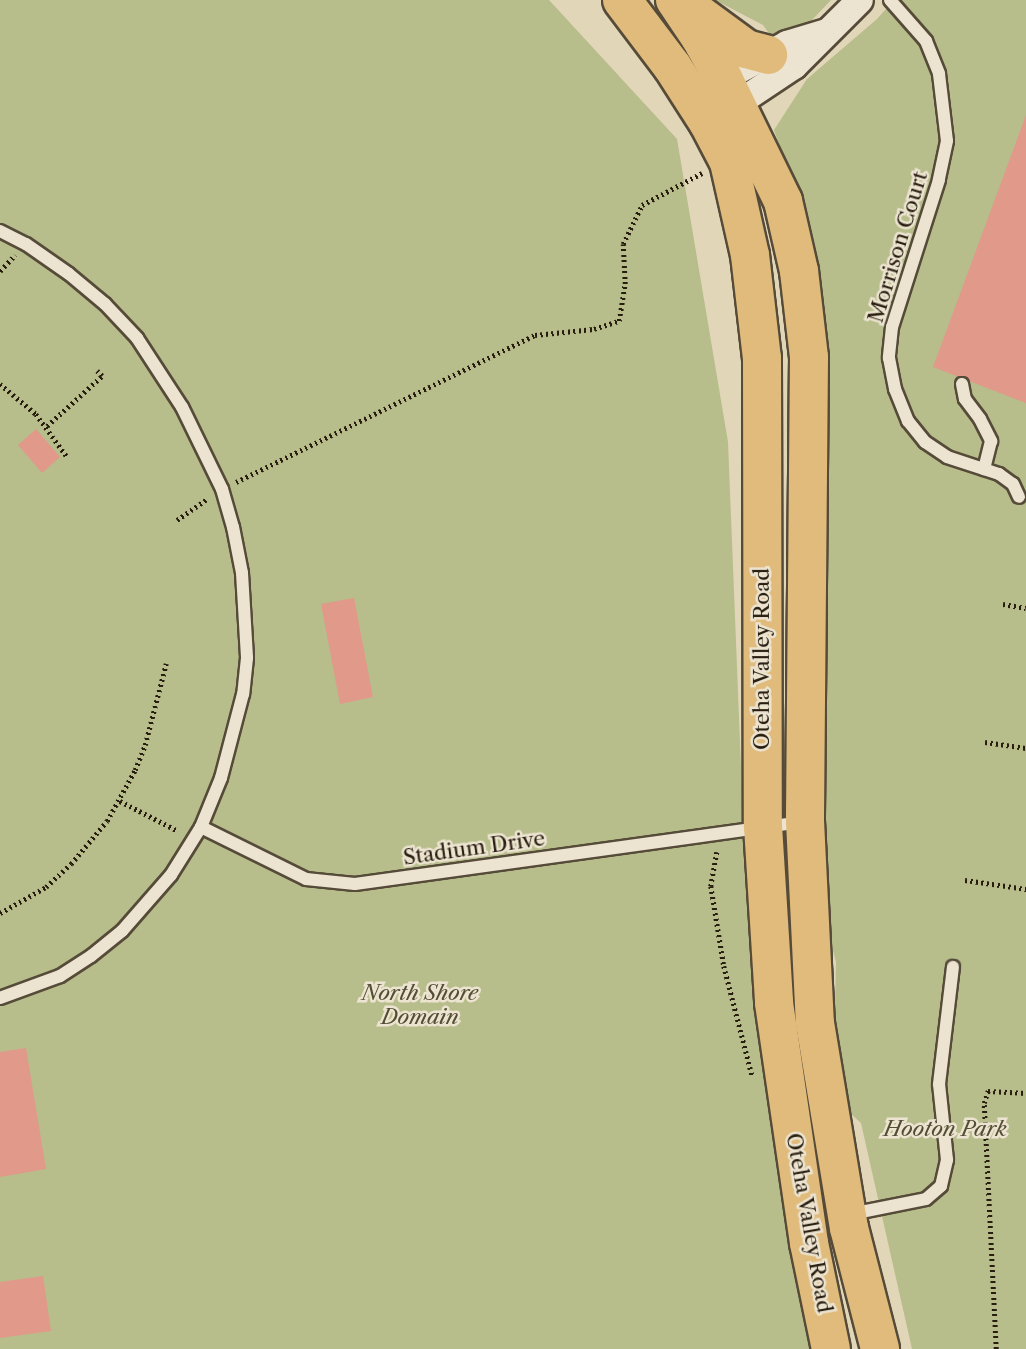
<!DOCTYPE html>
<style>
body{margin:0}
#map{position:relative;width:1026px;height:1349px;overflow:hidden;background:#e1d6b7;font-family:"Libre Caslon Text",serif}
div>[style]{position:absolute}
.green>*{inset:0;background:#b7bd8b}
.building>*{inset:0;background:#e19989}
.path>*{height:4.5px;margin-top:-2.25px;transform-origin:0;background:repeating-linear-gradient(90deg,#281d0f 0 2px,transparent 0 5.5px)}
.roads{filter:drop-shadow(2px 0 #564b39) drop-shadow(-2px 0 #564b39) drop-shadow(0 2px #564b39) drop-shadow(0 -2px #564b39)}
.service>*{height:12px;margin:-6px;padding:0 6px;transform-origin:6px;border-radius:6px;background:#ece4d0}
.minor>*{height:26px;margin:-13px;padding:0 13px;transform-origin:13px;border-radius:13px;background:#ece4d0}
.primary>*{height:38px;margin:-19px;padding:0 19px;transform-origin:19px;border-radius:19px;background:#e0bb7c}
span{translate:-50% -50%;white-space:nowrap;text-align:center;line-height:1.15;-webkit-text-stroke:5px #ece4d0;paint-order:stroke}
.street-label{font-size:21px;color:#281d0f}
.park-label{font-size:21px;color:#534d34;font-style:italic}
</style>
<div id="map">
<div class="green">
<div style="clip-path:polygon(0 0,549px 0,677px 139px,728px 442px,743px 817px,800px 1292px,816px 1349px,0 1349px)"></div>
<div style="clip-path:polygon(715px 0,831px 0,812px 20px,782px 41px,771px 36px,763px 25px)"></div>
<div style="clip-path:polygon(894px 0,1026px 0,1026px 1349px,912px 1349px,861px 1123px,849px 1112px,834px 1054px,836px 962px,824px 916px,828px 869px,820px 777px,801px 207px,774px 130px,807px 79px,877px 19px)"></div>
</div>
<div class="building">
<div style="clip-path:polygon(1026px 115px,1026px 403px,933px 367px)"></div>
<div style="clip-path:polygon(36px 429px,60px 457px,42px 473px,18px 445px)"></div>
<div style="clip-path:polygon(354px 598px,373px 697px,340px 704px,321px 604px)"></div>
<div style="clip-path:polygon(26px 1048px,46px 1169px,0 1177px,0 1052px)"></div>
<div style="clip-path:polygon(43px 1276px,51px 1331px,0 1338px,0 1282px)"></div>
</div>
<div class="path">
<div style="left:0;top:271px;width:22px;rotate:-47deg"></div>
<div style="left:0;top:384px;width:47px;rotate:39.8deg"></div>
<div style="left:36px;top:414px;width:54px;rotate:54deg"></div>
<div style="left:47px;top:426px;width:74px;rotate:-42.3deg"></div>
<div style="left:102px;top:376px;width:7px;rotate:-135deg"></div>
<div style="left:236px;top:482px;width:333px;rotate:-26.2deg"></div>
<div style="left:535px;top:335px;width:59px;rotate:-5.8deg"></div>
<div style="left:594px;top:329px;width:26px;rotate:-18deg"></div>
<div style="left:619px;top:321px;width:37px;rotate:-81deg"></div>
<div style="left:625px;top:284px;width:40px;rotate:-92.9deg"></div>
<div style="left:623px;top:244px;width:43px;rotate:-64deg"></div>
<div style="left:642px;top:205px;width:68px;rotate:-28.1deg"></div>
<div style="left:177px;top:520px;width:37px;rotate:-35deg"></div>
<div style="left:1003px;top:604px;width:23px;rotate:10deg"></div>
<div style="left:985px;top:742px;width:41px;rotate:8.3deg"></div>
<div style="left:120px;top:801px;width:65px;rotate:27.3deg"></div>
<div style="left:717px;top:852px;width:35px;rotate:100deg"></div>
<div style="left:711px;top:886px;width:81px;rotate:80.8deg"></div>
<div style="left:724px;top:966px;width:113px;rotate:75.6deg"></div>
<div style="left:965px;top:880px;width:62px;rotate:8.4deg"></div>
<div style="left:0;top:913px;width:53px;rotate:-29.5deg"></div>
<div style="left:46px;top:887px;width:34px;rotate:-43deg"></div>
<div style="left:71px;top:864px;width:56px;rotate:-50.1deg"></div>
<div style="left:107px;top:821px;width:58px;rotate:-61.2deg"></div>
<div style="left:135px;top:770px;width:27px;rotate:-68deg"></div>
<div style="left:145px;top:745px;width:84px;rotate:-75.5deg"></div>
<div style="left:996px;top:1349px;width:246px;rotate:-92.8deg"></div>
<div style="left:984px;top:1103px;width:13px;rotate:-72deg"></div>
<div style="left:988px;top:1091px;width:38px;rotate:3deg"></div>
</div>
<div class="roads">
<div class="service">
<div style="left:890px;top:0;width:55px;rotate:48.7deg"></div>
<div style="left:926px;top:41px;width:35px;rotate:68deg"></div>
<div style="left:939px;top:74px;width:67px;rotate:83.2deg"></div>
<div style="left:947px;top:141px;width:40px;rotate:102deg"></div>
<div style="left:939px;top:180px;width:154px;rotate:107.7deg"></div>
<div style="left:892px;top:327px;width:31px;rotate:96deg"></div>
<div style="left:889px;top:358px;width:32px;rotate:79deg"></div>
<div style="left:895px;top:389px;width:35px;rotate:68deg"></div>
<div style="left:908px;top:421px;width:27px;rotate:51deg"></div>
<div style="left:925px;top:442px;width:27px;rotate:34deg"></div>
<div style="left:947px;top:457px;width:55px;rotate:18.1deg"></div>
<div style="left:999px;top:474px;width:17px;rotate:36deg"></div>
<div style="left:1013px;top:484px;width:14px;rotate:65deg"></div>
<div style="left:0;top:231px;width:29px;rotate:27deg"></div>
<div style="left:26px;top:244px;width:52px;rotate:34.9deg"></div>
<div style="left:69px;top:274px;width:47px;rotate:39.8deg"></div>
<div style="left:105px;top:304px;width:47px;rotate:46.7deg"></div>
<div style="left:137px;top:338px;width:82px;rotate:56.9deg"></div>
<div style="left:182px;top:407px;width:91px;rotate:64deg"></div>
<div style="left:222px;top:489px;width:40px;rotate:74deg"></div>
<div style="left:233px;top:527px;width:47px;rotate:78.9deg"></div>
<div style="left:242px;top:573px;width:85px;rotate:86.6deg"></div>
<div style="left:247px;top:658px;width:36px;rotate:96deg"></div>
<div style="left:243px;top:694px;width:87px;rotate:104.7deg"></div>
<div style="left:221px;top:778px;width:53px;rotate:112.2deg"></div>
<div style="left:201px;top:827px;width:57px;rotate:122deg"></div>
<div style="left:171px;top:875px;width:74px;rotate:131.2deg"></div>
<div style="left:122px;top:931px;width:40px;rotate:141deg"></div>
<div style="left:91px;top:956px;width:37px;rotate:147deg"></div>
<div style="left:60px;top:976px;width:64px;rotate:159.9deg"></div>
<div style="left:962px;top:384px;width:15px;rotate:79deg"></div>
<div style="left:965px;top:399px;width:25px;rotate:53deg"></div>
<div style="left:980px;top:419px;width:25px;rotate:63deg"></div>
<div style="left:991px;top:441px;width:29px;rotate:104deg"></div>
<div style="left:201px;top:827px;width:117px;rotate:26.3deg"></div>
<div style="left:306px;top:879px;width:49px;rotate:5.8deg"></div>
<div style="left:355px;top:884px;width:450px;rotate:-7.9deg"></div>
<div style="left:851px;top:1214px;width:76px;rotate:-11.3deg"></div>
<div style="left:926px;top:1199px;width:20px;rotate:-41deg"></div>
<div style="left:941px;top:1186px;width:27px;rotate:-77deg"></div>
<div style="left:947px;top:1160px;width:76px;rotate:-96deg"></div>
<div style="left:939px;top:1084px;width:118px;rotate:-83.2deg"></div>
</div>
<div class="minor">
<div style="left:710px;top:86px;width:88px;rotate:-28.6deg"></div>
<div style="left:787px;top:44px;width:39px;rotate:-17deg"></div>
<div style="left:722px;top:114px;width:87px;rotate:-33.7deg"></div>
<div style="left:794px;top:66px;width:93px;rotate:-45deg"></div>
</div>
<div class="primary">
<div style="left:622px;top:0;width:83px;rotate:52.9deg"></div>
<div style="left:672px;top:66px;width:67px;rotate:57.3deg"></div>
<div style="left:708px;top:122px;width:45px;rotate:62.3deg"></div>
<div style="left:729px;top:162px;width:95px;rotate:77.3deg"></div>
<div style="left:750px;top:255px;width:104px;rotate:83.4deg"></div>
<div style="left:762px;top:358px;width:468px;rotate:89.9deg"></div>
<div style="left:763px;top:826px;width:177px;rotate:86.4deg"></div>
<div style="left:774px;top:1003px;width:243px;rotate:81.7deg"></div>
<div style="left:809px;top:1243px;width:108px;rotate:78.3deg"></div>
<div style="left:675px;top:0;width:45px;rotate:56deg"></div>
<div style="left:700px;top:37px;width:47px;rotate:60.7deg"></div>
<div style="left:723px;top:78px;width:137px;rotate:64deg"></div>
<div style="left:783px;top:201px;width:72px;rotate:77.1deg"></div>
<div style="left:799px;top:271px;width:87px;rotate:83.4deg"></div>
<div style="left:809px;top:357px;width:464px;rotate:90.5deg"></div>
<div style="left:805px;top:821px;width:202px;rotate:87.2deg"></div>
<div style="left:815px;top:1023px;width:208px;rotate:80.6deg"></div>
<div style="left:849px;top:1228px;width:125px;rotate:75.6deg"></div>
<div style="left:693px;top:10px;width:66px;rotate:36.3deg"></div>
<div style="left:746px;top:49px;width:23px;rotate:15deg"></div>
</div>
</div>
<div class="street-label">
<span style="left:898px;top:247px;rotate:-73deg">Morrison Court</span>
<span style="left:762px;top:659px;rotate:-90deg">Oteha Valley Road</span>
<span style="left:474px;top:848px;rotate:-8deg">Stadium Drive</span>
<span style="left:809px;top:1223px;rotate:80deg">Oteha Valley Road</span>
</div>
<div class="park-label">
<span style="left:420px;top:1005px">North Shore<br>Domain</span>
<span style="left:945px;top:1129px">Hooton Park</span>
</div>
</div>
